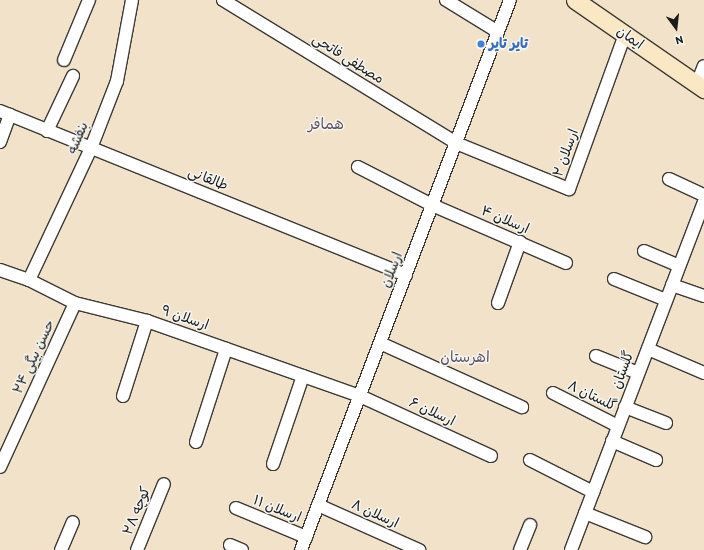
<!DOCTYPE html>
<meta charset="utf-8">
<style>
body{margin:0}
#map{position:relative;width:704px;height:550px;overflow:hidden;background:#f2e2c9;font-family:Itim,"Playpen Sans Arabic",sans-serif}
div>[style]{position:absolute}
.roads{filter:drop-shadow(1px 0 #3c3a36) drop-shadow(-1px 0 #3c3a36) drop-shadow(0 1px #3c3a36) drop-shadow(0 -1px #3c3a36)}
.street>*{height:12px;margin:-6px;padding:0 6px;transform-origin:6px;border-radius:6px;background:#fff}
.secondary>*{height:17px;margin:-8.5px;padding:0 8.5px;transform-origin:8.5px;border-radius:8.5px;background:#fae7c3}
.dots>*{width:11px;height:11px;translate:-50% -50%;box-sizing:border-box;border:2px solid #f6f6f2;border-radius:50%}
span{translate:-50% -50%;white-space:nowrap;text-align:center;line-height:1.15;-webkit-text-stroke:3px #f6f6f2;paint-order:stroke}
.street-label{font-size:14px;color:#1c1c1c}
.shop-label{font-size:14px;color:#366cbe;font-weight:700}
.left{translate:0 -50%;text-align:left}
.neighbourhood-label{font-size:15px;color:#5e5160}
.north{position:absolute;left:656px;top:8px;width:40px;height:40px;-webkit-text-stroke:3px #f6f6f2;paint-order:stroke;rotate:165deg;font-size:11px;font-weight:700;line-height:16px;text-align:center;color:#1c1c1c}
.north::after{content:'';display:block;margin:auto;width:14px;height:18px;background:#1c1c1c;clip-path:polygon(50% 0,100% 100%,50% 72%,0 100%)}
</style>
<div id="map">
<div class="roads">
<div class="street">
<div style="left:223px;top:0;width:273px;rotate:31.5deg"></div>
<div style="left:456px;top:143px;width:122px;rotate:22.2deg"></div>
<div style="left:569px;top:189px;width:165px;rotate:-70.1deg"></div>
<div style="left:446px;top:0;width:61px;rotate:31.6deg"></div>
<div style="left:64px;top:60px;width:65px;rotate:-67.4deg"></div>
<div style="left:697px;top:84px;width:19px;rotate:-69deg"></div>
<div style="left:0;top:111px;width:438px;rotate:22deg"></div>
<div style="left:47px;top:131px;width:61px;rotate:-64.7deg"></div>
<div style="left:0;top:142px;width:29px;rotate:-70deg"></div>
<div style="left:358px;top:167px;width:83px;rotate:27.2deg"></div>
<div style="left:432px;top:205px;width:146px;rotate:23.4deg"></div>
<div style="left:669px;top:179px;width:38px;rotate:25deg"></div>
<div style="left:644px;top:251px;width:38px;rotate:23deg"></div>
<div style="left:0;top:270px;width:31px;rotate:19deg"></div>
<div style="left:29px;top:280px;width:51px;rotate:26.6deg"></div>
<div style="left:75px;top:303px;width:74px;rotate:14deg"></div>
<div style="left:147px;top:321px;width:226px;rotate:19.4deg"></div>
<div style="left:360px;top:396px;width:144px;rotate:24.6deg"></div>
<div style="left:614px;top:279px;width:56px;rotate:22deg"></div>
<div style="left:29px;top:280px;width:146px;rotate:-64.8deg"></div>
<div style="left:91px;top:148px;width:72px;rotate:-68.8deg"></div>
<div style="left:117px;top:81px;width:82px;rotate:-79.5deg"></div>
<div style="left:672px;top:285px;width:34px;rotate:19deg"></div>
<div style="left:498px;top:303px;width:65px;rotate:-70.2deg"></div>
<div style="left:380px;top:343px;width:156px;rotate:24.3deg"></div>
<div style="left:648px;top:349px;width:61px;rotate:23.2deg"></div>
<div style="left:596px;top:356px;width:45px;rotate:22deg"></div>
<div style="left:553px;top:393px;width:73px;rotate:26.9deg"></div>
<div style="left:123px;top:396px;width:79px;rotate:-72.3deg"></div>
<div style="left:625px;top:407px;width:44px;rotate:21.3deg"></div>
<div style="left:612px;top:441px;width:48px;rotate:23.4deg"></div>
<div style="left:196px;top:442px;width:98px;rotate:-72.1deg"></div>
<div style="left:530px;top:460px;width:71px;rotate:26.9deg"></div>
<div style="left:273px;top:464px;width:93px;rotate:-71.2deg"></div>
<div style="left:0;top:467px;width:180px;rotate:-65.4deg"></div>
<div style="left:318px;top:505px;width:111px;rotate:24deg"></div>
<div style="left:236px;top:508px;width:76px;rotate:22.5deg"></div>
<div style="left:585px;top:513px;width:65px;rotate:21.8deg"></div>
<div style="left:230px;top:545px;width:13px;rotate:23deg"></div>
<div style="left:61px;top:550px;width:30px;rotate:-67deg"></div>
<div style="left:137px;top:550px;width:71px;rotate:-67.8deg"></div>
<div style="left:301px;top:550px;width:588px;rotate:-69.19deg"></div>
<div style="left:520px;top:550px;width:27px;rotate:-68deg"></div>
<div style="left:571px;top:550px;width:373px;rotate:-69.1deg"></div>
</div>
<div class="secondary">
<div style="left:575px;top:0;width:157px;rotate:34.6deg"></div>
</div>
</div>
<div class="dots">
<div style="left:481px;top:44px;background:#3f7fe0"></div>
</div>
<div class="street-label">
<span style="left:630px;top:38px;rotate:35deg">ایمان</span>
<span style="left:348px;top:59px;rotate:32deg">مصطفی فاتحی</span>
<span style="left:78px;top:138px;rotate:-67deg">بنفشه</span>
<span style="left:566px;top:153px;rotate:-70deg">ارسلان ۲</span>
<span style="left:208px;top:179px;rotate:22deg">طالقانی</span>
<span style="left:505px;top:220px;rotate:23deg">ارسلان ۴</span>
<span style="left:392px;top:270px;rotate:-69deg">ارسلان</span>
<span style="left:185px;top:318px;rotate:19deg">ارسلان ۹</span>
<span style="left:34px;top:357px;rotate:-65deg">حسن بیگی ۲۴</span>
<span style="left:623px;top:370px;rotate:-69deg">گلستان</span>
<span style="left:592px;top:396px;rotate:26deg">گلستان ۸</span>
<span style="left:432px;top:412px;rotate:25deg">ارسلان ۶</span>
<span style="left:277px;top:509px;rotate:22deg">ارسلان ۱۱</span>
<span style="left:137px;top:511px;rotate:-68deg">کوچه ۲۸</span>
<span style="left:375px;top:514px;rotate:24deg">ارسلان ۸</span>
</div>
<div class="shop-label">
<span class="left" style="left:489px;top:44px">تایر تایر</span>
</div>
<div class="neighbourhood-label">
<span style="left:326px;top:125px">همافر</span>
<span style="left:465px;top:358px">اهرستان</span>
</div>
<div class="north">N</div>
</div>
